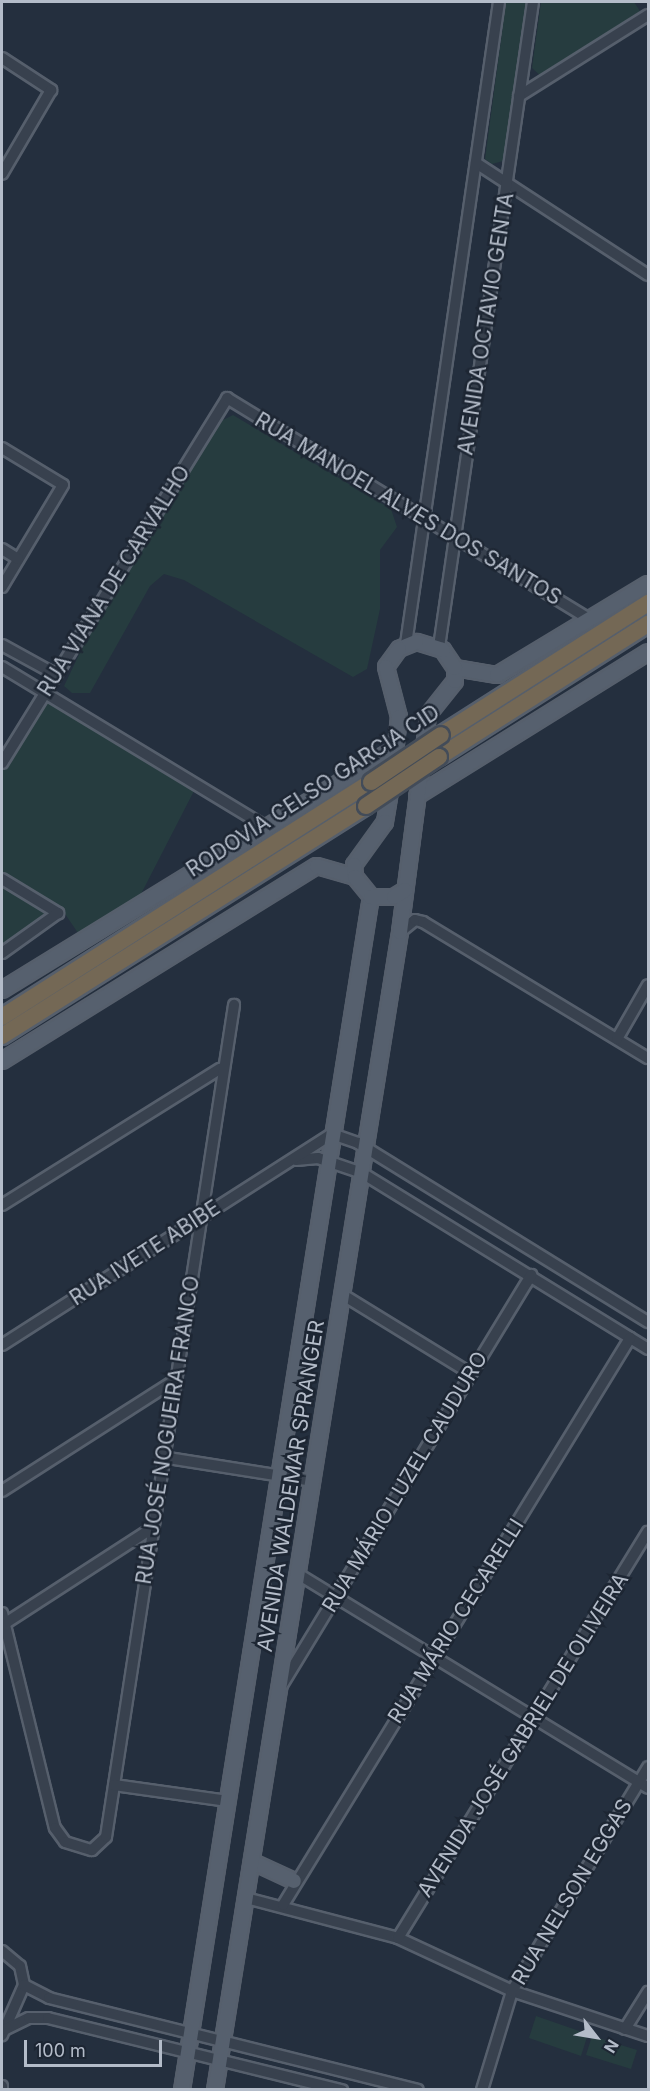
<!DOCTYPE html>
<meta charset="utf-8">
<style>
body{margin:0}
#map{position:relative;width:650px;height:2091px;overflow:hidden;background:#242f3e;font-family:Inter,sans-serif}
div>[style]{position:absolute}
.green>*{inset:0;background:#263c3f}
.roads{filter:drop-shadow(2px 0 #565f6c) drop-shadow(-2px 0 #565f6c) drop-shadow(0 2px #565f6c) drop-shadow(0 -2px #565f6c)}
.minor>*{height:10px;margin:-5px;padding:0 5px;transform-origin:5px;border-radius:5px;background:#38414e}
.major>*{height:14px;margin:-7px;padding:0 7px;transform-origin:7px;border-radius:7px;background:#56606e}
.highway>*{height:16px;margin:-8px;padding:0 8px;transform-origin:8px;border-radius:8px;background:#746855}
.bridges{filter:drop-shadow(2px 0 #434c59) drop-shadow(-2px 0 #434c59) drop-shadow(0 2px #434c59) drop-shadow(0 -2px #434c59)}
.highway-bridge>*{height:16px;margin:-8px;padding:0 8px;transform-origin:8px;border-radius:8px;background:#746855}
span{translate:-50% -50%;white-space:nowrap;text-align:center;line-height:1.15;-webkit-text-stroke:5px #1d2633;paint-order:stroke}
.street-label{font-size:21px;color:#b4bcc9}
.frame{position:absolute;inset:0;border:3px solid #b4bcc9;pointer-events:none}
.north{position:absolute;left:566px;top:2007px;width:60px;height:60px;-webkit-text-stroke:4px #1d2633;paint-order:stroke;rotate:121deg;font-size:16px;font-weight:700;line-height:24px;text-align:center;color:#b4bcc9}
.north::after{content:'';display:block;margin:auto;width:21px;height:27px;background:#b4bcc9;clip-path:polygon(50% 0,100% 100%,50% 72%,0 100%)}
.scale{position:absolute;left:24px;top:2040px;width:138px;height:27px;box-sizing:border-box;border:3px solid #b4bcc9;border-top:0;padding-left:8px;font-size:18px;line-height:21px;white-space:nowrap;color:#b4bcc9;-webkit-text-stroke:4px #1d2633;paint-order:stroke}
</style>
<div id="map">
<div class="green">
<div style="clip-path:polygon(506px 2px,526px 2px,503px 161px,492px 164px,485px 159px)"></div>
<div style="clip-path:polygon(541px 2px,634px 2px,640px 11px,543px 78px,532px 68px)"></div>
<div style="clip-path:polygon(233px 415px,391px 509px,397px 527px,380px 550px,380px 609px,367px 669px,353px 677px,184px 580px,164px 574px,150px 586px,90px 693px,72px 693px,64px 686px,86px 640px,221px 421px)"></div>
<div style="clip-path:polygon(46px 698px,195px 789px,141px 894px,78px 933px,63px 911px,2px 872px,2px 771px)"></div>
<div style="clip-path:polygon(2px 884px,50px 914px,2px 946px)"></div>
<div style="clip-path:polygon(536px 2016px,588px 2034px,581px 2056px,529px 2038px)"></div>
<div style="clip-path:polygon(592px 2036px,637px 2050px,631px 2069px,586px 2055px)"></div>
</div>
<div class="roads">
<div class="minor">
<div style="left:2px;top:58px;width:59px;rotate:33.1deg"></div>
<div style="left:51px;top:90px;width:97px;rotate:120.3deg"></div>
<div style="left:519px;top:96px;width:152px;rotate:-32.1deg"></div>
<div style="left:476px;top:163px;width:205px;rotate:33.1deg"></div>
<div style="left:2px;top:448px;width:71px;rotate:31.2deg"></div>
<div style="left:63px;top:485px;width:119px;rotate:120.9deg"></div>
<div style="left:2px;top:549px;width:19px;rotate:32deg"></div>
<div style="left:406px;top:644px;width:649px;rotate:-81.76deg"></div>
<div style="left:2px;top:645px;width:60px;rotate:28.7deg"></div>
<div style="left:439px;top:647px;width:652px;rotate:-81.71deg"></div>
<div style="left:2px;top:667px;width:309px;rotate:31.2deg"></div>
<div style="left:2px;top:763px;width:429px;rotate:-58.3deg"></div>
<div style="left:227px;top:398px;width:426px;rotate:31.4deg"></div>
<div style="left:2px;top:879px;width:66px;rotate:31.3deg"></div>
<div style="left:58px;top:913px;width:69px;rotate:144.5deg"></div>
<div style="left:400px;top:932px;width:19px;rotate:-39deg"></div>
<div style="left:415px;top:920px;width:8px;rotate:14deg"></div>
<div style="left:423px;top:922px;width:263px;rotate:31.2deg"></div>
<div style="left:617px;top:1039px;width:62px;rotate:-60.1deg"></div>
<div style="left:296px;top:1160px;width:22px;rotate:-5deg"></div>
<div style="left:318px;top:1158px;width:46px;rotate:18.8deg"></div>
<div style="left:362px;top:1173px;width:336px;rotate:31.6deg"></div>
<div style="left:2px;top:1205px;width:257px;rotate:-32deg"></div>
<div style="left:343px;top:1295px;width:149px;rotate:31.6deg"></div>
<div style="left:2px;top:1345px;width:392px;rotate:-32.6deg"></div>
<div style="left:332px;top:1134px;width:28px;rotate:19deg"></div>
<div style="left:358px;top:1143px;width:341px;rotate:31.7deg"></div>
<div style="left:162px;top:1457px;width:153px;rotate:9deg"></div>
<div style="left:2px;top:1491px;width:204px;rotate:-32.6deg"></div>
<div style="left:298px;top:1574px;width:410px;rotate:31.4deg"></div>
<div style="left:2px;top:1613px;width:221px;rotate:76.2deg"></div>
<div style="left:55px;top:1828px;width:17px;rotate:54deg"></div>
<div style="left:65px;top:1842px;width:28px;rotate:17deg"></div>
<div style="left:92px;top:1850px;width:19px;rotate:-43deg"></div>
<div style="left:106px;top:1837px;width:842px;rotate:-81.25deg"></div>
<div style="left:4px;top:1624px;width:175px;rotate:-32.9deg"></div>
<div style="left:282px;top:1685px;width:480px;rotate:-58.7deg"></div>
<div style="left:114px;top:1785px;width:115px;rotate:8deg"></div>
<div style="left:246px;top:1898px;width:157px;rotate:14.7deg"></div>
<div style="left:398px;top:1938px;width:126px;rotate:24.9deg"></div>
<div style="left:512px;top:1991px;width:143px;rotate:18.3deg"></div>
<div style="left:283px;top:1905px;width:665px;rotate:-58.53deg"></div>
<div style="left:398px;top:1938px;width:477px;rotate:-58.4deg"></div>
<div style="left:2px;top:1951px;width:23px;rotate:40deg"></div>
<div style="left:20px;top:1966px;width:19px;rotate:78deg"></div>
<div style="left:24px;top:1985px;width:55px;rotate:113.7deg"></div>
<div style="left:24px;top:1985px;width:28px;rotate:27deg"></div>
<div style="left:49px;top:1998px;width:380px;rotate:14deg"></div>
<div style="left:6px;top:2029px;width:25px;rotate:-26deg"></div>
<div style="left:29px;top:2018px;width:19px"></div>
<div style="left:48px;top:2018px;width:303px;rotate:13.8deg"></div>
<div style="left:625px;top:2029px;width:44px;rotate:-58.1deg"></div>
<div style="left:2px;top:2086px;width:4px;rotate:90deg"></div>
<div style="left:482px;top:2090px;width:103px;rotate:-73.1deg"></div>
<div style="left:512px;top:1991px;width:262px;rotate:-58.7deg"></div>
</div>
<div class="major">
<div style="left:455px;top:668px;width:43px;rotate:9.5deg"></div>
<div style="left:497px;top:675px;width:176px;rotate:-31.1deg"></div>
<div style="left:417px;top:796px;width:272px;rotate:-31.9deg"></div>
<div style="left:2px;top:990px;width:462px;rotate:-31.6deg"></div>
<div style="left:2px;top:1061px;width:370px;rotate:-31.8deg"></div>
<div style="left:317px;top:866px;width:40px;rotate:16deg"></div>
<div style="left:253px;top:1862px;width:45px;rotate:24.9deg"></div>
<div style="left:182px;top:2090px;width:1208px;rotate:-81deg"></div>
<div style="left:215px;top:2090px;width:1173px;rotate:-80.92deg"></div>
<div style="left:400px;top:932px;width:219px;rotate:-82.6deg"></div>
<div style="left:428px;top:715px;width:43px;rotate:-51.5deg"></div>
<div style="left:455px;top:681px;width:13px;rotate:-90deg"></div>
<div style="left:455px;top:668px;width:22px;rotate:-124deg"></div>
<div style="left:443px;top:650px;width:28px;rotate:-163deg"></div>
<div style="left:416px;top:642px;width:18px;rotate:158deg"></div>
<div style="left:399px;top:649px;width:22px;rotate:126deg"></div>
<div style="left:386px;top:667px;width:52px;rotate:75.4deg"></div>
<div style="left:399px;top:717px;width:63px;rotate:96.3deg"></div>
<div style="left:392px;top:780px;width:43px;rotate:99.5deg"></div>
<div style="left:385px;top:822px;width:53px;rotate:125.8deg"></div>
<div style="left:354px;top:865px;width:12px;rotate:85deg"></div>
<div style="left:355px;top:877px;width:26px;rotate:51deg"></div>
<div style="left:371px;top:897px;width:23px"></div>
<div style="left:394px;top:897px;width:13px;rotate:-32deg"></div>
</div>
<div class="highway">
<div style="left:441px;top:735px;width:246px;rotate:-32.5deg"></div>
<div style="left:439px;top:757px;width:248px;rotate:-32.5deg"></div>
<div style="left:2px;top:1017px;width:437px;rotate:-32.5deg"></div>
<div style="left:2px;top:1036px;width:431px;rotate:-32.3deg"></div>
</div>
</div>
<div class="bridges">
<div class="highway-bridge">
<div style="left:371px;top:782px;width:84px;rotate:-33.9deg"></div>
<div style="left:366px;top:806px;width:88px;rotate:-33.9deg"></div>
</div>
</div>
<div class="street-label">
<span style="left:486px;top:324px;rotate:-81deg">AVENIDA OCTAVIO GENTA</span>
<span style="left:408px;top:509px;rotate:31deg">RUA MANOEL ALVES DOS SANTOS</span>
<span style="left:114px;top:581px;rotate:-58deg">RUA VIANA DE CARVALHO</span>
<span style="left:313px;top:791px;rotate:-33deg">RODOVIA CELSO GARCIA CID</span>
<span style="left:145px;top:1253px;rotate:-33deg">RUA IVETE ABIBE</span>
<span style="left:168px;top:1430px;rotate:-81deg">RUA JOSÉ NOGUEIRA FRANCO</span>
<span style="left:405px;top:1482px;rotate:-59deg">RUA MÁRIO LUZEL CAUDURO</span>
<span style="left:291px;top:1486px;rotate:-81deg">AVENIDA WALDEMAR SPRANGER</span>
<span style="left:456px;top:1621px;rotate:-58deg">RUA MÁRIO CECARELLI</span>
<span style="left:523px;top:1735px;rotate:-58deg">AVENIDA JOSÉ GABRIEL DE OLIVEIRA</span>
<span style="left:572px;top:1892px;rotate:-59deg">RUA NELSON EGGAS</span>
</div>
<div class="frame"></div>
<div class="north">N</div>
<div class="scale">100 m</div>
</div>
